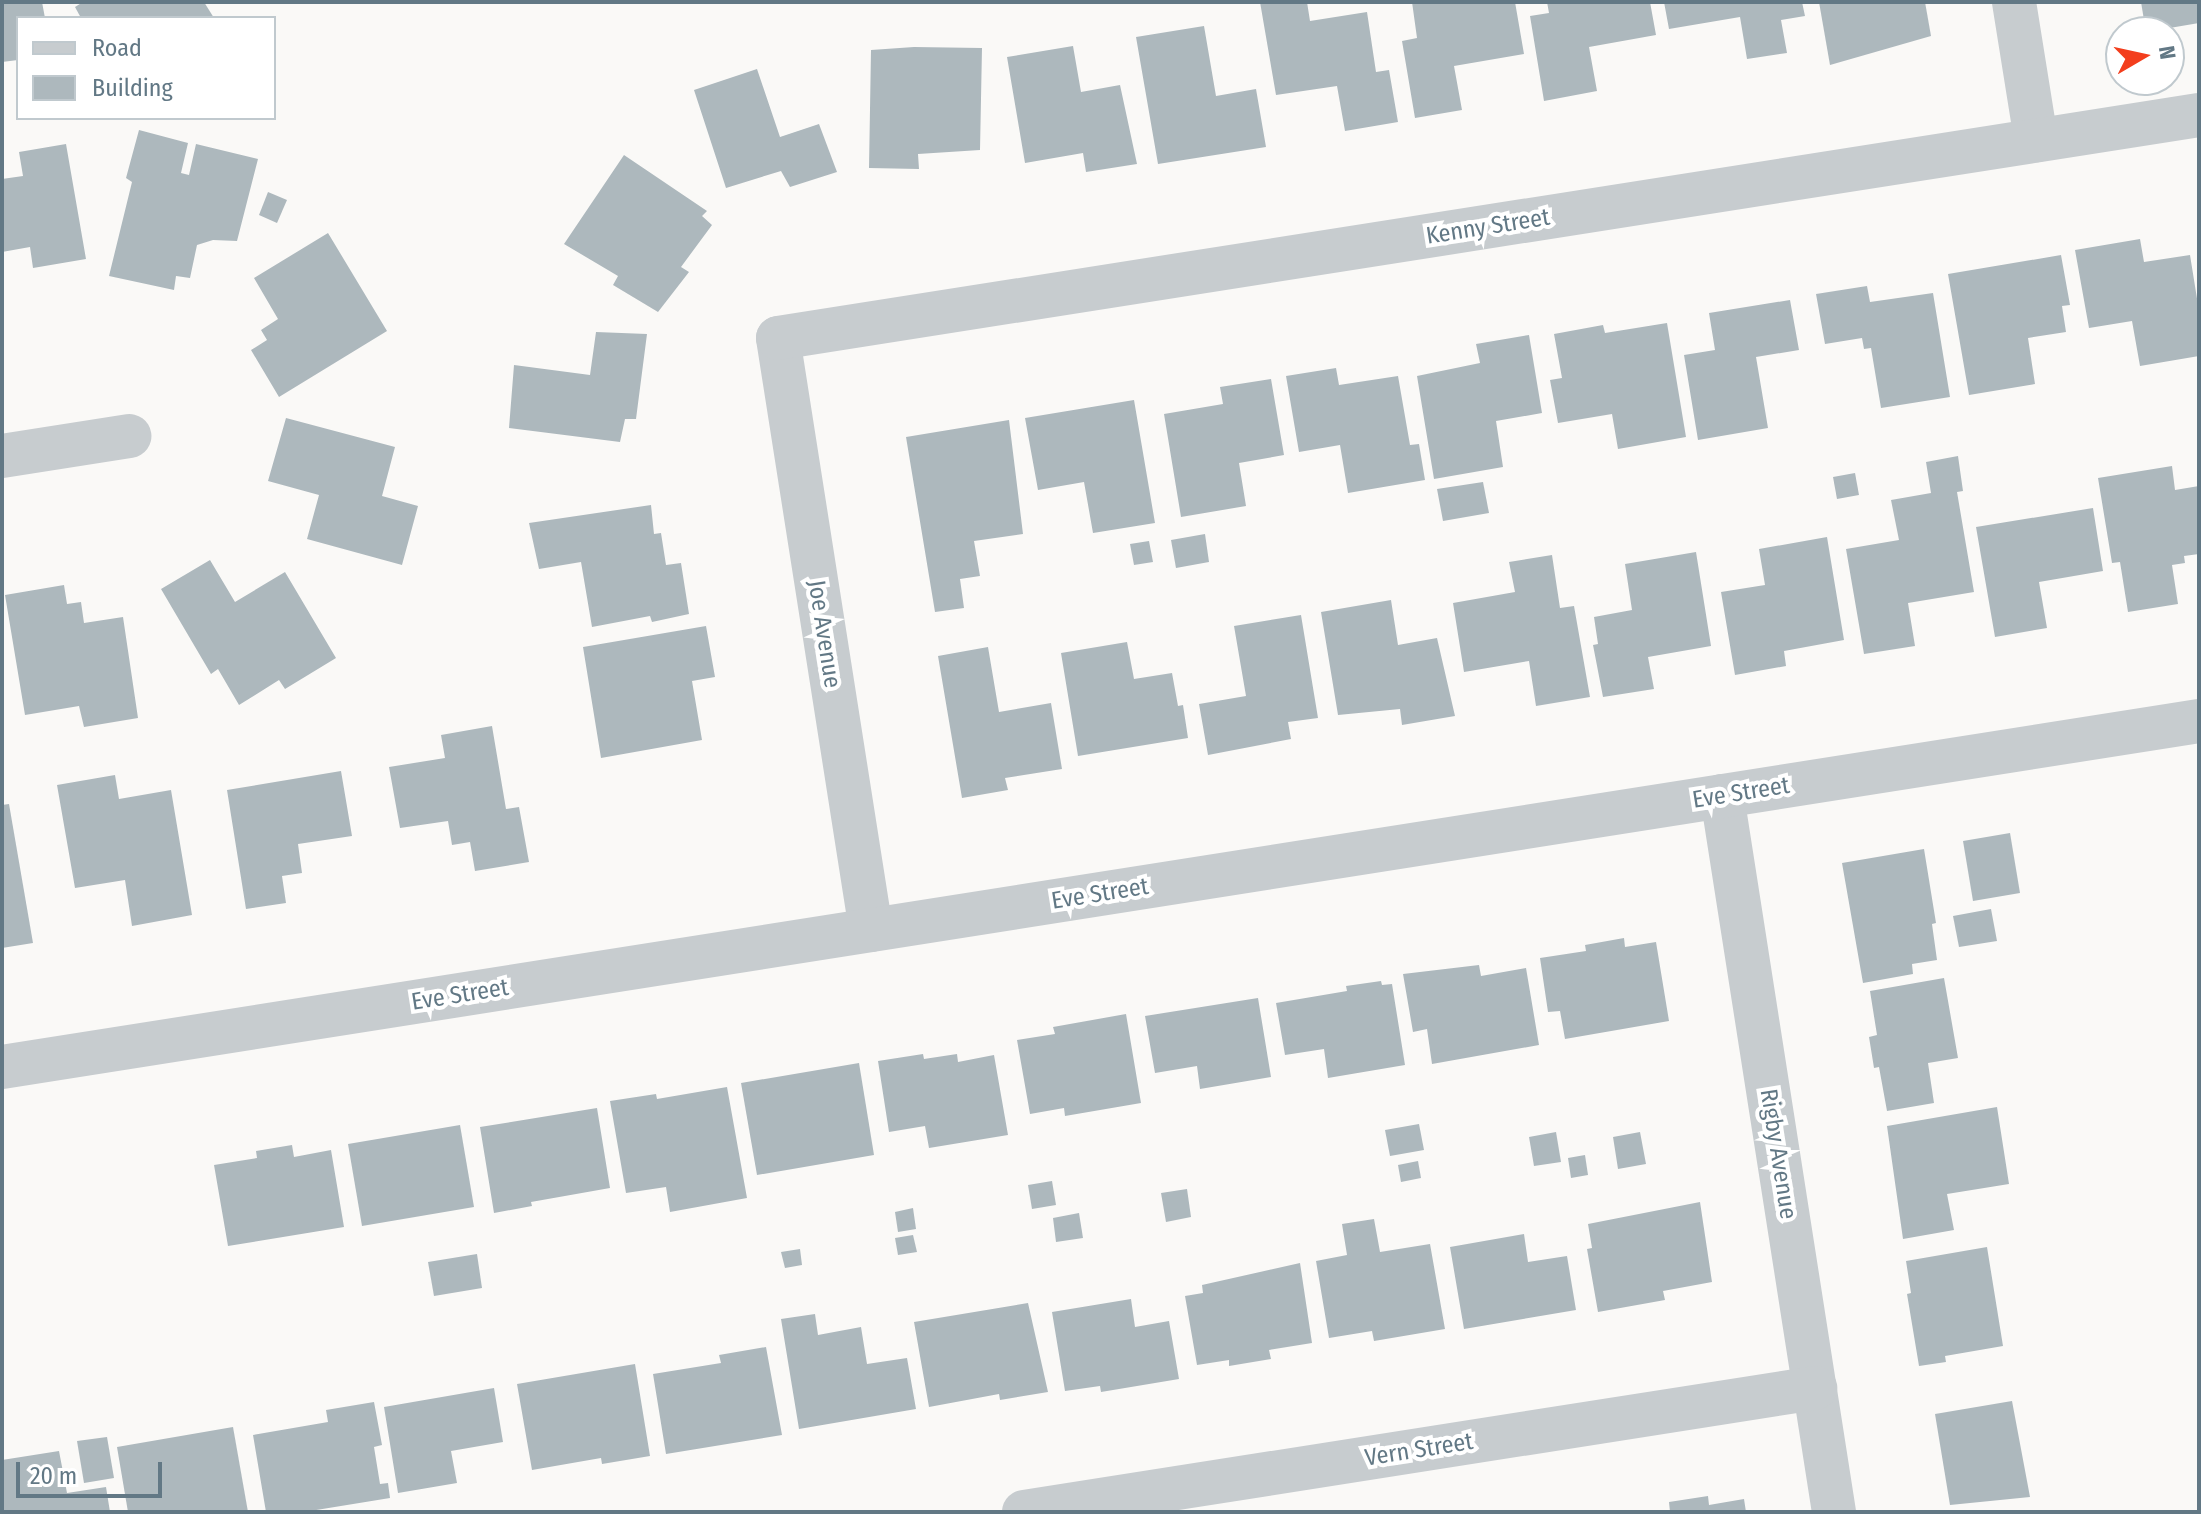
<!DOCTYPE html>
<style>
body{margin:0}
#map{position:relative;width:2201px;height:1514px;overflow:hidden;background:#faf9f7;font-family:"Fira Sans Condensed",sans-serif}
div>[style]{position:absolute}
.building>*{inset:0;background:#adb8bd}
.minor>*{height:44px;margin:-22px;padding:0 22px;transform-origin:22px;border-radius:22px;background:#c7cccf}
span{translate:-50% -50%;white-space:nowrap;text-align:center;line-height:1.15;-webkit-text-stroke:8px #fff;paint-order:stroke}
.street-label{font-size:24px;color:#627885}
.frame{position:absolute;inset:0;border:4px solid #627885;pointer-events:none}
.legend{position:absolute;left:16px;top:16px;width:260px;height:104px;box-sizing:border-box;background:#fff;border:2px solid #c0c9ce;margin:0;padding:10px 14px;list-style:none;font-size:24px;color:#627885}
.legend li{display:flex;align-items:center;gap:16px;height:40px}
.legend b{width:40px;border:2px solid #c0c9ce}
.north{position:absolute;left:2105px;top:16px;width:80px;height:80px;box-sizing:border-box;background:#fff;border:2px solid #c0c9ce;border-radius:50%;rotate:81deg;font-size:22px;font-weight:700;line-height:32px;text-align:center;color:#627885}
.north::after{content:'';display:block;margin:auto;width:28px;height:36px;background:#f33e1d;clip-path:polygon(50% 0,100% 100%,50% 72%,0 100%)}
.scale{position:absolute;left:16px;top:1462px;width:146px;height:36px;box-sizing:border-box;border:4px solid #627885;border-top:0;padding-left:10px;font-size:24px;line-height:28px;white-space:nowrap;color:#627885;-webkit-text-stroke:6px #fff;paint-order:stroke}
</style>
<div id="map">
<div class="building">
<div style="clip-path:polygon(2px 2px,42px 2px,45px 18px,18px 18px,18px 60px,2px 62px)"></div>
<div style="clip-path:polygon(83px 2px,204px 2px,214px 18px,81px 18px,75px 7px)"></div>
<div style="clip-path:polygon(1260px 2px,1307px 2px,1310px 21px,1367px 12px,1376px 72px,1389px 70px,1398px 122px,1345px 131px,1337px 86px,1276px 95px)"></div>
<div style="clip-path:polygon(1412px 2px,1515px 2px,1524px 54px,1454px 66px,1462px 110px,1415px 118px,1402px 41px,1417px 38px)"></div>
<div style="clip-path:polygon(1547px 2px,1650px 2px,1656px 35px,1589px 47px,1597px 91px,1544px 101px,1530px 16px,1549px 13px)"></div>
<div style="clip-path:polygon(1664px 2px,1802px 2px,1805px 16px,1781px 20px,1787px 53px,1747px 59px,1740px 17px,1669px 29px)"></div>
<div style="clip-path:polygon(1819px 2px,1925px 2px,1931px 36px,1830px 65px)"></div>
<div style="clip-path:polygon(2141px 2px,2199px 2px,2199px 23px,2146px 32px)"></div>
<div style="clip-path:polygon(1204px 26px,1216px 96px,1256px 89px,1266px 147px,1158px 164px,1136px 37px)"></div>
<div style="clip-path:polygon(1073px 46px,1081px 92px,1120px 85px,1137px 164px,1086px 172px,1083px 153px,1025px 163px,1007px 57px)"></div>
<div style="clip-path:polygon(914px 47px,982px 48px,980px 150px,918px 154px,919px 169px,869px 168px,871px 50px)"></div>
<div style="clip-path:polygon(757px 69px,780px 137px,819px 124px,837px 172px,790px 187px,781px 171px,726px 188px,694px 90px)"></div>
<div style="clip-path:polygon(139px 130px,188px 143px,181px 173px,189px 175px,196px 144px,258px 159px,237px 241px,213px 240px,197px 245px,190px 278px,176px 276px,174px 290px,109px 276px,132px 182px,126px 178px)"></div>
<div style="clip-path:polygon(66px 144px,86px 259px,33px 268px,30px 247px,2px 252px,2px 179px,23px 176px,19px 152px)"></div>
<div style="clip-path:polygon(624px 155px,707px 211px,702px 216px,712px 225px,681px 267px,689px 272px,658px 312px,613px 285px,618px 276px,564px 244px)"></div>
<div style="clip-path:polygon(268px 192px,287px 200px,277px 223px,259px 215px)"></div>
<div style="clip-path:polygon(328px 233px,387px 331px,279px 397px,251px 350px,267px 340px,261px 330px,278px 319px,254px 278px)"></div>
<div style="clip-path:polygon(2140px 239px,2144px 262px,2190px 255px,2199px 311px,2199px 356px,2140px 366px,2132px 321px,2089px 328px,2075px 250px)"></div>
<div style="clip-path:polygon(2061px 255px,2070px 305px,2062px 306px,2066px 332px,2028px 338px,2035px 384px,1969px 395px,1948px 274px)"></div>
<div style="clip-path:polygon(1867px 286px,1870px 302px,1933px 293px,1950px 397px,1881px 408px,1871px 348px,1864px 349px,1862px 338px,1825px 344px,1816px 294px)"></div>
<div style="clip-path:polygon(1790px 300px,1799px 350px,1756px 357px,1768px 428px,1698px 440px,1684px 355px,1715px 350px,1709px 313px)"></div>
<div style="clip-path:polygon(1667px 323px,1686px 437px,1618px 449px,1612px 414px,1558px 423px,1550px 380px,1562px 378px,1554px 334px,1603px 325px,1605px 333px)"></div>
<div style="clip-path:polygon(596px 332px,647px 334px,636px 419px,625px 419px,620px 442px,509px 428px,514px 365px,590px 375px)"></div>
<div style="clip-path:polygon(1529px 335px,1542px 413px,1496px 421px,1503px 467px,1434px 479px,1417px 376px,1480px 363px,1476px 344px)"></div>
<div style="clip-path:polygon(1336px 368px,1339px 385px,1398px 376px,1410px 445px,1419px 444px,1425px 480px,1348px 493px,1340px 445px,1299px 452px,1286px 376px)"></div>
<div style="clip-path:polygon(1271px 379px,1284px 455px,1239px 463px,1246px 506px,1181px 517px,1164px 414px,1223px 404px,1220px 387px)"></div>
<div style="clip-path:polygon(1134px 400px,1155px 523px,1093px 533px,1084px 482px,1038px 490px,1025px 418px)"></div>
<div style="clip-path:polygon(286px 418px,395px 447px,382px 496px,418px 506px,402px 565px,307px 539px,319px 495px,268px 481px)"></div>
<div style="clip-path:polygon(1009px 420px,1023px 534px,974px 541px,980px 576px,960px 579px,964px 608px,935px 612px,906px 437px)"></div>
<div style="clip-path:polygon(1958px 456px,1963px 491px,1957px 492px,1974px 592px,1908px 603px,1915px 646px,1864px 654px,1846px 549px,1899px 540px,1891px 500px,1931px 493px,1926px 462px)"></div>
<div style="clip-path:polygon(2172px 466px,2175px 490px,2199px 486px,2199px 554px,2184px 556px,2185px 563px,2172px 565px,2178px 604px,2128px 612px,2120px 562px,2112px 563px,2098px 478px)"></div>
<div style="clip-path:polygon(1855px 473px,1859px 495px,1837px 499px,1833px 477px)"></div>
<div style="clip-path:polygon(1483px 482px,1489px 513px,1443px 521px,1437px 489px)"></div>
<div style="clip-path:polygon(651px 505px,654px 534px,661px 533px,666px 565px,681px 563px,689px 614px,652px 622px,650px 616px,592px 627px,581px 562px,539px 569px,529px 523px)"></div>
<div style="clip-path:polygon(2093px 508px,2103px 571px,2039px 582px,2047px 628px,1995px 637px,1976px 527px)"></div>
<div style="clip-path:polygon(1205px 534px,1209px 562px,1176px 568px,1171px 540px)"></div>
<div style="clip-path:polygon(1827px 537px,1844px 640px,1784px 651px,1786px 666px,1735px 675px,1721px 592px,1765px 585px,1759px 549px)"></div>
<div style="clip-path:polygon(1149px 541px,1153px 562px,1134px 565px,1130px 544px)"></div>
<div style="clip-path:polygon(1696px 552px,1711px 646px,1648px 657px,1654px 689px,1603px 697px,1593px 645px,1598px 644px,1594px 617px,1632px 610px,1625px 564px)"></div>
<div style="clip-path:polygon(1552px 555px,1560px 608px,1574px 606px,1590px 697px,1536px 706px,1529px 661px,1464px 672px,1453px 603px,1515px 592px,1509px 562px)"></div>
<div style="clip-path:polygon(210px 560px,235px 602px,285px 572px,336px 658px,285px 689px,279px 680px,239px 705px,218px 669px,211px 674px,161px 589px)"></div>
<div style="clip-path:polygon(64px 585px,67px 604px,81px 602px,84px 623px,123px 617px,138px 718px,84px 727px,79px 706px,25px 715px,5px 595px)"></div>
<div style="clip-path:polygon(1391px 600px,1398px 645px,1437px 638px,1455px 716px,1402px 725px,1400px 709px,1338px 715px,1321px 612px)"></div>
<div style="clip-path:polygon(1301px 615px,1318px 718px,1288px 722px,1291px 739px,1208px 755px,1199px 704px,1246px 696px,1234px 626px)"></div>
<div style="clip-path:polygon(706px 626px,715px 677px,692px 681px,702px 740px,601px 758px,583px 647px)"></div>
<div style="clip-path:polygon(1127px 642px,1134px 679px,1172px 673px,1178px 706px,1183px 705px,1188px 738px,1078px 756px,1061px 653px)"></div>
<div style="clip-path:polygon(988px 647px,999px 712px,1051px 703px,1062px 769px,1005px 778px,1008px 790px,962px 798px,938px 656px)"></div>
<div style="clip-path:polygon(492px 726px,506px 809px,519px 807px,529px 862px,475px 871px,470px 842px,452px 845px,448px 821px,400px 828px,389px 767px,445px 758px,441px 735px)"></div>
<div style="clip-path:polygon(341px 771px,352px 836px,298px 844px,302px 873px,282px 876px,286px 903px,246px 909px,227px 790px)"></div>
<div style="clip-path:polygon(115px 775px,119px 799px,171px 790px,192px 915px,132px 926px,125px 880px,75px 888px,57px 785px)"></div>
<div style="clip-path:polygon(9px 804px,33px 943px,2px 948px,2px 805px)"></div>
<div style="clip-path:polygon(2010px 833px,2020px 893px,1973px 901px,1963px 841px)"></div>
<div style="clip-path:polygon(1924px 849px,1936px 923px,1932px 924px,1937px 960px,1912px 964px,1913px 974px,1863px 983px,1842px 863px)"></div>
<div style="clip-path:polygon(1991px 909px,1997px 941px,1959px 947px,1953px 916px)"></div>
<div style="clip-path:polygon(1624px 938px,1625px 947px,1656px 942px,1669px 1021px,1565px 1039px,1560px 1011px,1548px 1012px,1540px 958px,1586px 951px,1585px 945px)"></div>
<div style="clip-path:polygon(1479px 965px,1481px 976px,1526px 968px,1539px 1045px,1432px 1064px,1427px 1029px,1413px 1032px,1403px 974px)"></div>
<div style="clip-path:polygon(1944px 978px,1958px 1058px,1928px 1063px,1934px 1103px,1887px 1111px,1879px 1067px,1874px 1068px,1869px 1037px,1877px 1035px,1870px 991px)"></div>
<div style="clip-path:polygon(1381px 981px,1382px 985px,1392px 984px,1405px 1065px,1328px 1078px,1324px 1049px,1285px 1055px,1276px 1003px,1347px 991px,1346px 986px)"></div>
<div style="clip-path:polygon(1258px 998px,1271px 1077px,1200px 1089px,1197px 1066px,1155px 1073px,1145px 1016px)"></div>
<div style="clip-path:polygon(1126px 1014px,1141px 1103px,1065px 1116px,1064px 1108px,1030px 1114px,1017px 1040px,1055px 1034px,1053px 1027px)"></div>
<div style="clip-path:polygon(923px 1054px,924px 1059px,957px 1054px,958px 1062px,994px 1055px,1008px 1135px,929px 1148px,925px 1126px,889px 1132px,878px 1061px)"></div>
<div style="clip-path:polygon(859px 1063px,874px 1155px,757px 1175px,741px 1083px)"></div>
<div style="clip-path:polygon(727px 1087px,747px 1198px,670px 1212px,666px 1187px,626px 1193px,610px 1101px,656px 1094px,657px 1099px)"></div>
<div style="clip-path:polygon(1997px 1107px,2009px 1184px,1947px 1194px,1954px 1230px,1903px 1239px,1887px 1126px)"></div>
<div style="clip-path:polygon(597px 1108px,610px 1188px,531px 1202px,532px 1206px,494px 1213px,480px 1127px)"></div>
<div style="clip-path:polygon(1419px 1124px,1424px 1150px,1390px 1156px,1385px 1130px)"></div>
<div style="clip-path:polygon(460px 1125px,474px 1207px,362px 1226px,348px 1144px)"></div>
<div style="clip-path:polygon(1556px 1132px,1561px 1162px,1534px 1166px,1529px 1137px)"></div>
<div style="clip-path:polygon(1640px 1132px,1646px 1164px,1618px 1169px,1613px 1137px)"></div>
<div style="clip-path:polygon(292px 1145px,294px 1157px,331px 1150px,344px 1227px,228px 1246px,214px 1165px,257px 1158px,256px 1151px)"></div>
<div style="clip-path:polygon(1585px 1155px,1588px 1175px,1571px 1178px,1568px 1158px)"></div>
<div style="clip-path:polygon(1418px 1161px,1421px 1178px,1401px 1182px,1398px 1165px)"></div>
<div style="clip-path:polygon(1052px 1181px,1056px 1205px,1032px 1209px,1028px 1185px)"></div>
<div style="clip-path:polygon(1187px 1189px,1191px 1217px,1166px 1222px,1161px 1193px)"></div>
<div style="clip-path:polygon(1700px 1202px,1712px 1282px,1663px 1291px,1665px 1300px,1598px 1312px,1587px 1249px,1592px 1248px,1588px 1224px)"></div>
<div style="clip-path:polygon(913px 1208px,916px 1229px,898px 1232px,895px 1212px)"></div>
<div style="clip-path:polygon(1079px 1213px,1083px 1238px,1056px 1242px,1053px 1218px)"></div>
<div style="clip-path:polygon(1374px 1219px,1380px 1252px,1430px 1244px,1445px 1329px,1374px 1341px,1372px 1331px,1329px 1338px,1316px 1261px,1347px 1255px,1342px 1224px)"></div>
<div style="clip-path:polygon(1524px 1234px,1528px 1262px,1567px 1256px,1576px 1310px,1464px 1329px,1450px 1247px)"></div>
<div style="clip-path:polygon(913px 1235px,917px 1252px,898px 1255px,895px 1238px)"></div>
<div style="clip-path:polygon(1987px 1247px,2003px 1346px,1945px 1356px,1946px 1362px,1919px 1366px,1907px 1294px,1911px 1293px,1906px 1261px)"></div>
<div style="clip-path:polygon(800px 1249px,802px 1265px,785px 1268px,781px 1252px)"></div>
<div style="clip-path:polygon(477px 1254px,482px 1288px,434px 1296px,428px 1262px)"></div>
<div style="clip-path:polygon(1300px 1263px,1312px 1343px,1269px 1350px,1271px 1359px,1229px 1366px,1229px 1360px,1197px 1365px,1185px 1296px,1203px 1293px,1202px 1285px)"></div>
<div style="clip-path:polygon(1131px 1299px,1135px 1327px,1169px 1321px,1179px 1379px,1101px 1392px,1100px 1386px,1065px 1391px,1052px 1312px)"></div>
<div style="clip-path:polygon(1028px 1303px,1048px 1392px,1000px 1400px,999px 1394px,929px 1407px,914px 1322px)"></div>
<div style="clip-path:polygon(815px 1314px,818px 1335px,861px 1327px,867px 1364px,907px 1358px,916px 1409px,799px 1429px,781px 1319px)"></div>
<div style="clip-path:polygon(766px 1347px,782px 1435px,666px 1454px,653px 1374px,721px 1363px,719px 1355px)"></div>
<div style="clip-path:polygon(635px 1364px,650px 1456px,602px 1464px,601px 1458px,532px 1470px,517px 1384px)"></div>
<div style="clip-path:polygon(494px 1388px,503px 1442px,451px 1451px,457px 1483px,398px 1493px,384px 1407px)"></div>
<div style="clip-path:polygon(2012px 1401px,2030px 1497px,1950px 1505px,1935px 1414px)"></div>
<div style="clip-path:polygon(374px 1402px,382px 1445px,374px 1447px,380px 1484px,388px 1483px,390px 1498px,304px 1512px,266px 1512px,253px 1435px,328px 1422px,326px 1410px)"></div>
<div style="clip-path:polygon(233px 1427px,248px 1512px,128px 1512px,117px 1447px)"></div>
<div style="clip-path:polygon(107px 1437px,114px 1478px,84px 1483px,77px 1441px)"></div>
<div style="clip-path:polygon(59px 1451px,67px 1493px,106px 1487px,110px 1512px,2px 1512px,2px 1460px)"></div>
<div style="clip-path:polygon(1708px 1496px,1709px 1505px,1744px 1499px,1746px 1512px,1670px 1512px,1669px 1502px)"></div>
</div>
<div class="minor">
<div style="left:2014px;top:2px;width:140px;rotate:80.9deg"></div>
<div style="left:2px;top:456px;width:129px;rotate:-8.9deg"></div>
<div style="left:1722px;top:796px;width:725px;rotate:81.11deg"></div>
<div style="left:871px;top:930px;width:599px;rotate:-98.93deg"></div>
<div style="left:778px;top:338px;width:1438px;rotate:-8.92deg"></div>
<div style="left:2px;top:1067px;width:2224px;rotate:-8.95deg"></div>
<div style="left:1024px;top:1512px;width:801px;rotate:-8.91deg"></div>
</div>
<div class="street-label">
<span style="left:1488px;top:227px;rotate:-9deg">Kenny Street</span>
<span style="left:824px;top:634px;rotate:81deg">Joe Avenue</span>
<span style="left:1741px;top:793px;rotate:-9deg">Eve Street</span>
<span style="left:1100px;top:894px;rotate:-9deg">Eve Street</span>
<span style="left:460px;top:995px;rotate:-9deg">Eve Street</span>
<span style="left:1778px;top:1154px;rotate:81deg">Rigby Avenue</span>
<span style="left:1419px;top:1450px;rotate:-9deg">Vern Street</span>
</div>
<div class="frame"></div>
<ul class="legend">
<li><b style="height:10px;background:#c7cccf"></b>Road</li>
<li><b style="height:22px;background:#adb8bd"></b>Building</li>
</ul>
<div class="north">N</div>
<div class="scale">20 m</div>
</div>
